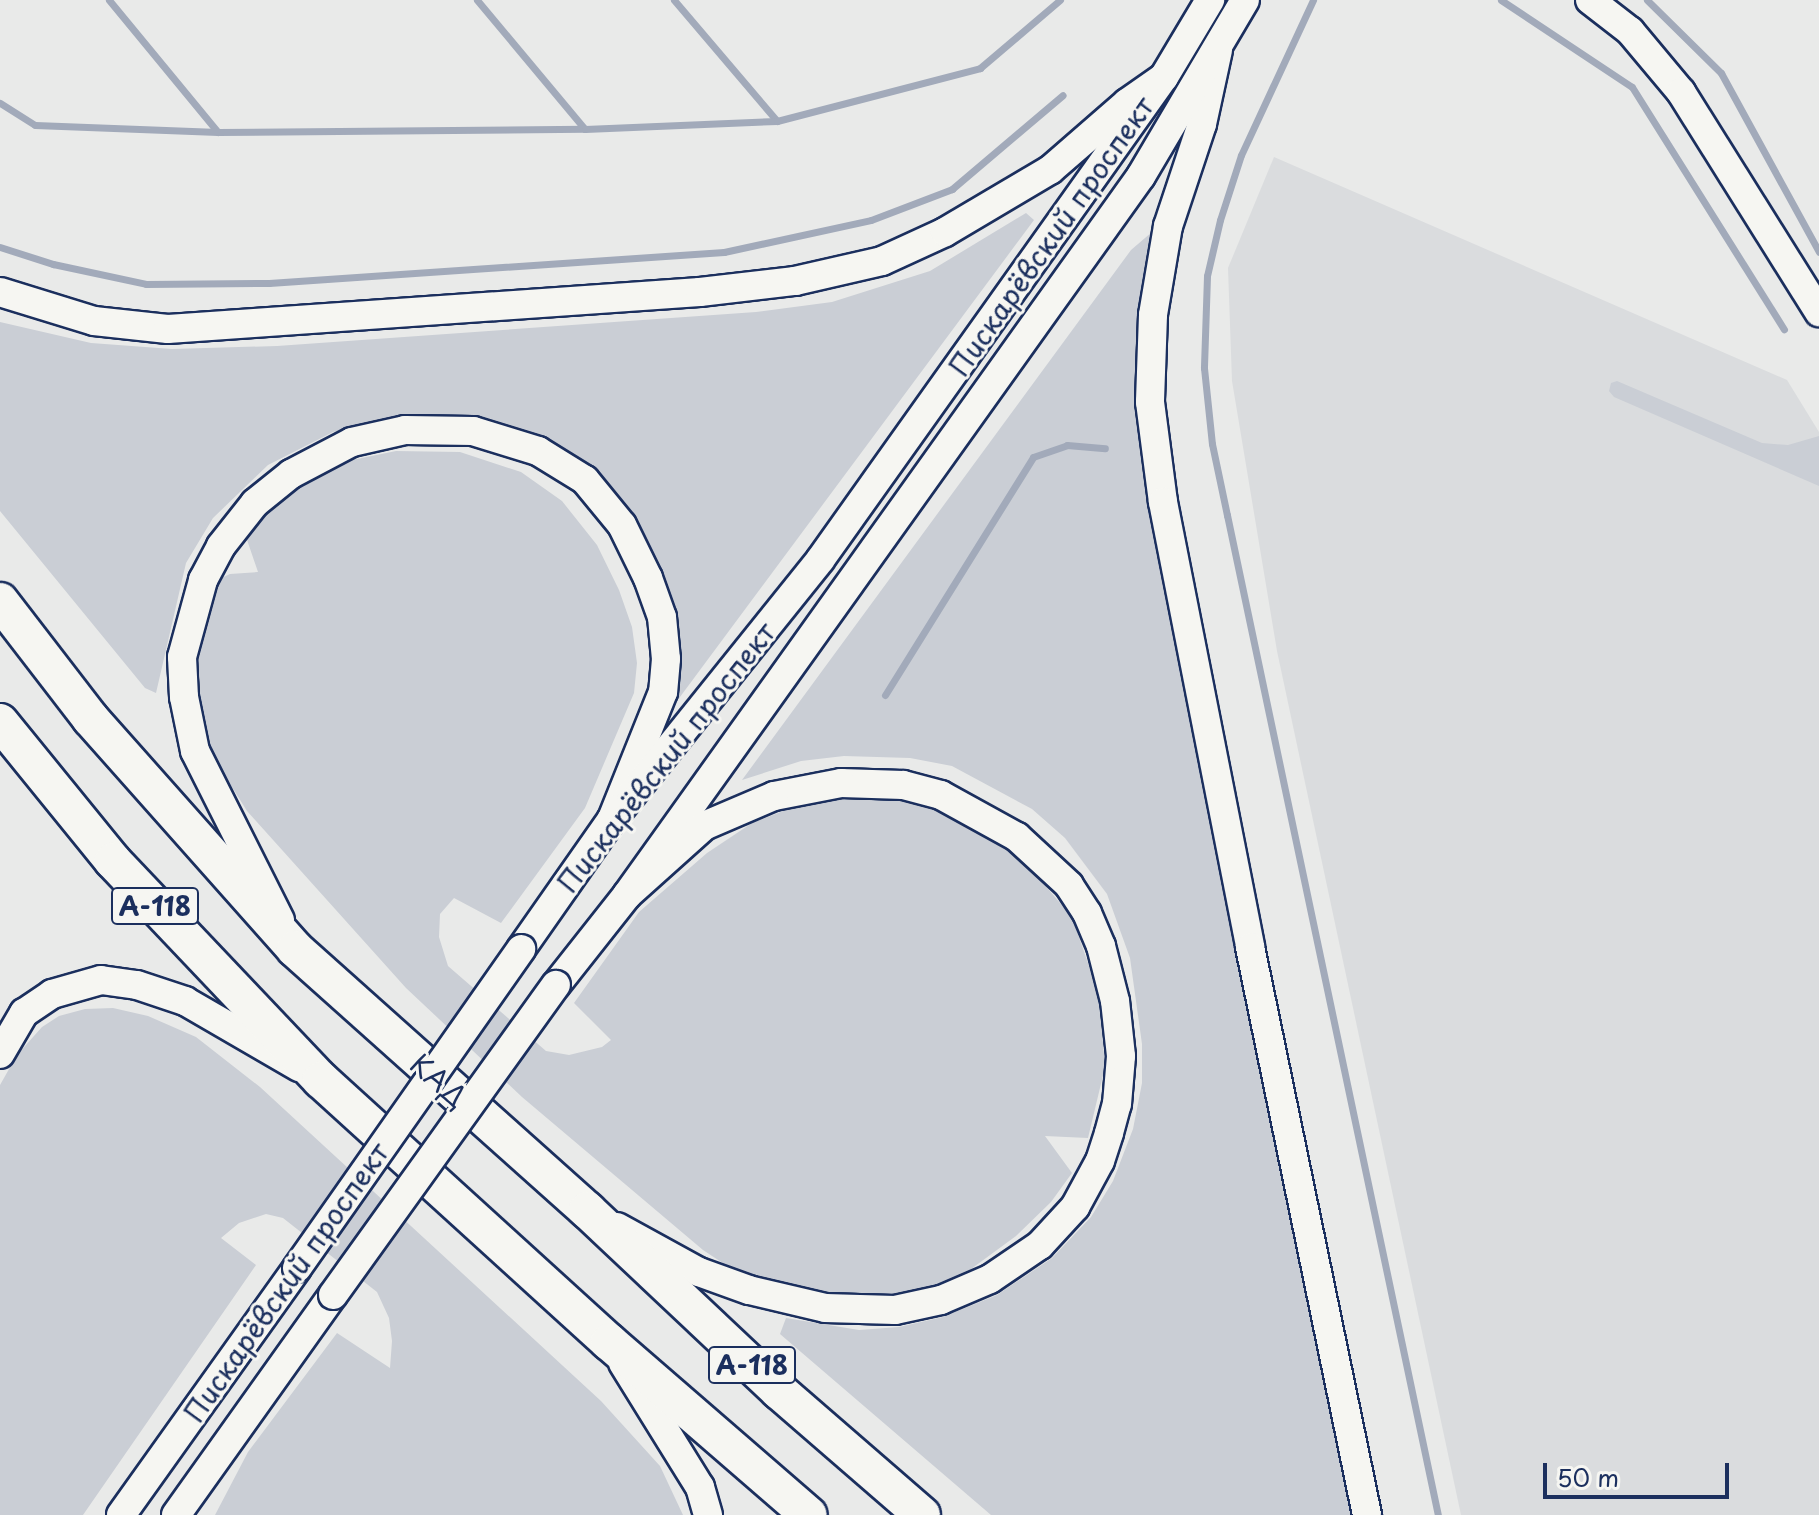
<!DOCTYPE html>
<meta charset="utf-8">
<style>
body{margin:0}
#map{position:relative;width:1819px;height:1515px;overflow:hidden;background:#e9eae9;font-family:"Playpen Sans",sans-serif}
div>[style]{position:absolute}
.built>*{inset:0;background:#dadcde}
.green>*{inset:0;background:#caced5}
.stream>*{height:7px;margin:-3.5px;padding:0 3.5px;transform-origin:3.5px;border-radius:3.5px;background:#a2aaba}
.roads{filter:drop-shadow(2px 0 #1b2f5e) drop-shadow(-2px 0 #1b2f5e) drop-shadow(0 2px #1b2f5e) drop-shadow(0 -2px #1b2f5e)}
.secondary>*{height:28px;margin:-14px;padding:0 14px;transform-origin:14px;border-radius:14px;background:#f6f6f2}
.highway>*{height:36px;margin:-18px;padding:0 18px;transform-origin:18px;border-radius:18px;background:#f6f6f2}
.bridges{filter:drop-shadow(2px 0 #1b2f5e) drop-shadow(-2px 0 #1b2f5e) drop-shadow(0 2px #1b2f5e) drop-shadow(0 -2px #1b2f5e)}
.secondary-bridge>*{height:28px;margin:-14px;padding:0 14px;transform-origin:14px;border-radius:14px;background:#f6f6f2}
span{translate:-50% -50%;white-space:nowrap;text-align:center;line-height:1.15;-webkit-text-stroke:6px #f6f6f2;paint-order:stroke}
.shield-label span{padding:2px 6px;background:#f6f6f2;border:2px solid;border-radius:6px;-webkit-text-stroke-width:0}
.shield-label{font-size:26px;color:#1b2f5e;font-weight:700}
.street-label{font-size:28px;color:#1b2f5e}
.scale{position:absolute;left:1543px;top:1463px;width:186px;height:36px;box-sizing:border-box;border:4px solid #1b2f5e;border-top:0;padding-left:10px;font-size:24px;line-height:28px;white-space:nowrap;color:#1b2f5e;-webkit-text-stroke:6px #f6f6f2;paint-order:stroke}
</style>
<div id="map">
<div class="built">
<div style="clip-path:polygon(1274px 157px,1787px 380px,1819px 432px,1819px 1515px,1461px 1515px,1277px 651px,1232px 381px,1228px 268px)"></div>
</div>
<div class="green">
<div style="clip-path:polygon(1026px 213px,1034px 220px,677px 701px,669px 700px,624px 515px,470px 418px,390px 417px,333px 432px,268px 465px,213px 518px,186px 563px,156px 693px,145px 688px,0 511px,0 322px,91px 343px,172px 349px,277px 346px,756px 312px,832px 302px,930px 271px)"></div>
<div style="clip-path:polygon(1152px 232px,1137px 382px,1298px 1246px,1352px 1515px,991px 1515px,780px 1334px,786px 1318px,859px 1330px,899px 1327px,943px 1317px,997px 1295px,1052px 1258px,1091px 1217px,1113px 1181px,1133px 1129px,1142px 1083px,1142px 1044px,1130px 958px,1107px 894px,1065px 838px,1032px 809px,952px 766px,910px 758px,844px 756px,801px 761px,742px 780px,1131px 250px)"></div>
<div style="clip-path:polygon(1617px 381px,1762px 443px,1788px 445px,1819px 436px,1819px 486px,1614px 397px,1609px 391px,1611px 383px)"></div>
<div style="clip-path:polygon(396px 451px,460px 452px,521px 472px,562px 501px,597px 545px,619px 590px,632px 627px,637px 663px,634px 693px,585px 808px,501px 923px,454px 898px,440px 914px,439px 937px,448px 966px,546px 1051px,569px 1055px,602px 1047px,611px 1040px,574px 1003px,639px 912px,707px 853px,752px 823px,804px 803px,843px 795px,902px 797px,936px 808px,979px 829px,1031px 869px,1072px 917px,1099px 995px,1105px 1067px,1088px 1138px,1045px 1136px,1072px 1173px,1051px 1202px,1016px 1236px,971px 1269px,927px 1288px,880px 1298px,847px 1298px,744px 1277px,703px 1250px,522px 1097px,406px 988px,247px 811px,220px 768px,199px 718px,196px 679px,200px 630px,217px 580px,230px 574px,258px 572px,245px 534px,291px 492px,347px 461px)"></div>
<div style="clip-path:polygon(113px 1008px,148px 1016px,196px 1037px,260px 1087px,601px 1401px,660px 1466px,683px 1515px,215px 1515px,248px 1452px,337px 1333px,390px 1368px,392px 1341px,389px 1318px,377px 1292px,283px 1218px,266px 1214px,239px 1223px,221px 1238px,256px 1265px,83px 1515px,0 1515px,0 1085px,17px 1055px,42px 1027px,59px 1016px,85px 1009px)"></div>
</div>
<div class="stream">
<div style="left:109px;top:0;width:171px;rotate:50.5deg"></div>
<div style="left:477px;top:0;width:168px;rotate:50.1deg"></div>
<div style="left:674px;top:0;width:159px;rotate:49.6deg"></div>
<div style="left:1313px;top:0;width:171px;rotate:114.9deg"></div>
<div style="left:1241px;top:155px;width:68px;rotate:107.9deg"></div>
<div style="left:1220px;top:220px;width:57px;rotate:103.1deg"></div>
<div style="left:1207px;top:276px;width:92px;rotate:91.9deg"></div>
<div style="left:1204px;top:368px;width:76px;rotate:84deg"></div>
<div style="left:1212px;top:444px;width:73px;rotate:78.1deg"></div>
<div style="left:1227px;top:515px;width:1022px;rotate:78.09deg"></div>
<div style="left:1501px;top:0;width:157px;rotate:33.6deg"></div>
<div style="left:1632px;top:87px;width:286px;rotate:57.9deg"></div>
<div style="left:1647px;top:0;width:104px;rotate:44.6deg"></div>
<div style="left:1721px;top:73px;width:204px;rotate:61.3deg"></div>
<div style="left:0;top:103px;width:41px;rotate:32.2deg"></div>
<div style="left:35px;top:125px;width:183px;rotate:2.2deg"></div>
<div style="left:218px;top:132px;width:367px;rotate:-0.5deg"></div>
<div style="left:585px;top:129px;width:192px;rotate:-2.4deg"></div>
<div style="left:777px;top:121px;width:210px;rotate:-14.6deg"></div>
<div style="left:980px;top:68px;width:105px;rotate:-40.4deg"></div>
<div style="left:0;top:247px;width:56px;rotate:17.8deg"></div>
<div style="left:53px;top:264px;width:95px;rotate:12.1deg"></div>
<div style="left:146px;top:284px;width:123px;rotate:-0.5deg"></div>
<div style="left:269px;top:283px;width:456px;rotate:-3.9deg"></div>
<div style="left:724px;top:252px;width:150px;rotate:-12.3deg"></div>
<div style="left:871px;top:220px;width:87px;rotate:-20.9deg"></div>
<div style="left:952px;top:189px;width:145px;rotate:-40.3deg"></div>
<div style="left:885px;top:695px;width:280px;rotate:-58.1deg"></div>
<div style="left:1033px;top:457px;width:36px;rotate:-19deg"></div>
<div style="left:1067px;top:445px;width:38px;rotate:5deg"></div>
</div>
<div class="roads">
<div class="secondary">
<div style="left:1590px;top:0;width:51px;rotate:37.8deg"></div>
<div style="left:1630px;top:31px;width:80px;rotate:50.1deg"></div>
<div style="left:1681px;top:92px;width:260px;rotate:57.9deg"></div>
<div style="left:1218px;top:50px;width:76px;rotate:102.2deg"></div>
<div style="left:1202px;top:124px;width:108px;rotate:108.4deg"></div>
<div style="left:1168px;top:226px;width:90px;rotate:99.6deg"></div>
<div style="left:1153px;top:315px;width:87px;rotate:92deg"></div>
<div style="left:1150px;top:402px;width:101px;rotate:82.6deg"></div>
<div style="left:1163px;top:502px;width:453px;rotate:78.9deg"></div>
<div style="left:1250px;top:947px;width:580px;rotate:78.36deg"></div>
<div style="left:0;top:292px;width:98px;rotate:17.1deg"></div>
<div style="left:94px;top:321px;width:74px;rotate:6.2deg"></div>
<div style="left:168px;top:329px;width:533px;rotate:-3.98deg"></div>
<div style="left:700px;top:292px;width:96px;rotate:-6.6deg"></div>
<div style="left:795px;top:281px;width:89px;rotate:-12.9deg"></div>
<div style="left:882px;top:261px;width:69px;rotate:-24.7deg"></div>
<div style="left:945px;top:232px;width:122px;rotate:-30.6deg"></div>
<div style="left:1050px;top:170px;width:102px;rotate:-41deg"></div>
<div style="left:1127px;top:103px;width:45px;rotate:-35.1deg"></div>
<div style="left:280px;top:920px;width:189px;rotate:-116.7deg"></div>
<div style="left:195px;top:751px;width:55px;rotate:-101.5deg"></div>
<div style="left:184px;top:697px;width:40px;rotate:-92.9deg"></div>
<div style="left:182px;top:657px;width:80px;rotate:-74.7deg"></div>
<div style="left:203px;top:580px;width:38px;rotate:-62deg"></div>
<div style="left:221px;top:546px;width:55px;rotate:-51.7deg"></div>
<div style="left:255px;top:503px;width:46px;rotate:-38.9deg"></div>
<div style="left:291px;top:474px;width:69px;rotate:-27.7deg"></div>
<div style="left:352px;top:442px;width:54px;rotate:-12.8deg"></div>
<div style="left:405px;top:430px;width:68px;rotate:0.8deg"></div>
<div style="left:473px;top:431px;width:68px;rotate:17.1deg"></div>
<div style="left:538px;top:451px;width:55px;rotate:31.7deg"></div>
<div style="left:585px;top:480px;width:58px;rotate:50.6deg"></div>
<div style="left:622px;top:525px;width:59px;rotate:63.9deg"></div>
<div style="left:648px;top:578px;width:41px;rotate:70.3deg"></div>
<div style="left:662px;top:617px;width:42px;rotate:84.6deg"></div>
<div style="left:666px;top:659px;width:33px;rotate:95deg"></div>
<div style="left:663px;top:692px;width:137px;rotate:111.9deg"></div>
<div style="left:521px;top:949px;width:159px;rotate:-55deg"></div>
<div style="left:612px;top:819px;width:332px;rotate:-51.2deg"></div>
<div style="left:820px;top:560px;width:593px;rotate:-54.54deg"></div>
<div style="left:1164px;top:77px;width:90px;rotate:-59.1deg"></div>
<div style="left:556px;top:985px;width:115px;rotate:-51.7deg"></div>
<div style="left:627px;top:895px;width:884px;rotate:-54.44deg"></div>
<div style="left:1141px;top:176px;width:204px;rotate:-59.4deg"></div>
<div style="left:0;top:1054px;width:48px;rotate:-59.7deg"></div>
<div style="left:24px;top:1013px;width:34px;rotate:-34deg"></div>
<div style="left:52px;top:994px;width:51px;rotate:-15.9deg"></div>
<div style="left:101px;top:980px;width:36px;rotate:8deg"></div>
<div style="left:137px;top:985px;width:51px;rotate:18.4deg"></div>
<div style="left:185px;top:1001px;width:132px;rotate:30.1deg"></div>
<div style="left:617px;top:1227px;width:94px;rotate:28.8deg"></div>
<div style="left:699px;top:1272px;width:53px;rotate:19.8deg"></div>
<div style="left:749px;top:1290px;width:78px;rotate:13.3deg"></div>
<div style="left:825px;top:1308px;width:70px;rotate:1.6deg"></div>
<div style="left:895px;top:1310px;width:47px;rotate:-12.3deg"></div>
<div style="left:941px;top:1300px;width:53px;rotate:-23.2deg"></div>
<div style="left:990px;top:1279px;width:60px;rotate:-34.2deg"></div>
<div style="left:1040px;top:1245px;width:52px;rotate:-47.4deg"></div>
<div style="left:1075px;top:1207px;width:52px;rotate:-61.5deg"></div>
<div style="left:1100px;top:1161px;width:29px;rotate:-72deg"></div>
<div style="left:1109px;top:1133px;width:30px;rotate:-75deg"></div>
<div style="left:1117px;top:1104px;width:48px;rotate:-85.2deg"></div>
<div style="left:1121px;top:1056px;width:55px;rotate:-96.2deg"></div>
<div style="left:1115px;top:1001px;width:57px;rotate:-104.3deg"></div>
<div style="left:1101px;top:946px;width:36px;rotate:-113deg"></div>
<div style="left:1087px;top:913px;width:33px;rotate:-123deg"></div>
<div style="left:1069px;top:885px;width:71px;rotate:-137.3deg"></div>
<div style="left:1017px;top:837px;width:87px;rotate:-151.1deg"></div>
<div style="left:941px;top:795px;width:39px;rotate:-165deg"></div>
<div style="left:903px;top:785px;width:62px;rotate:-178.2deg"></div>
<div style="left:841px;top:783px;width:68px;rotate:169deg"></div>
<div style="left:774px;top:796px;width:76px;rotate:156.8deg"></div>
<div style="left:704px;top:826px;width:103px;rotate:138.1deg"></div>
<div style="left:623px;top:1363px;width:146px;rotate:58.2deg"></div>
<div style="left:700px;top:1487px;width:29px;rotate:74deg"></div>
<div style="left:121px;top:1515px;width:303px;rotate:-54.5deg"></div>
<div style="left:176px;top:1515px;width:270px;rotate:-54.5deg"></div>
</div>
<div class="highway">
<div style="left:0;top:601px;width:148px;rotate:52.4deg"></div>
<div style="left:90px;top:718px;width:309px;rotate:48.4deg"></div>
<div style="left:295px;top:949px;width:392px;rotate:41.8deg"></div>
<div style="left:587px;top:1210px;width:264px;rotate:43.3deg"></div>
<div style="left:779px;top:1391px;width:189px;rotate:40.9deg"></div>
<div style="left:0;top:722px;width:179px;rotate:50.9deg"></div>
<div style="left:113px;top:861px;width:302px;rotate:46.5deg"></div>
<div style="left:321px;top:1080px;width:389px;rotate:42.3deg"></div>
<div style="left:609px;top:1342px;width:264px;rotate:40.9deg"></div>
</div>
</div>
<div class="bridges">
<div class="secondary-bridge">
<div style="left:297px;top:1268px;width:390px;rotate:-54.9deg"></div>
<div style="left:333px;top:1295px;width:382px;rotate:-54.3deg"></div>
</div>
</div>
<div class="shield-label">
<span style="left:155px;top:906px">А-118</span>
<span style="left:752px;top:1365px">А-118</span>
</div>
<div class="street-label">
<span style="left:1051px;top:236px;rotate:-55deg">Пискарёвский проспект</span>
<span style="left:666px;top:757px;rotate:-52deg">Пискарёвский проспект</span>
<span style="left:439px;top:1080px;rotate:41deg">КАД</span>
<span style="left:286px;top:1282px;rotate:-55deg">Пискарёвский проспект</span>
</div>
<div class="scale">50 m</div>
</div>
